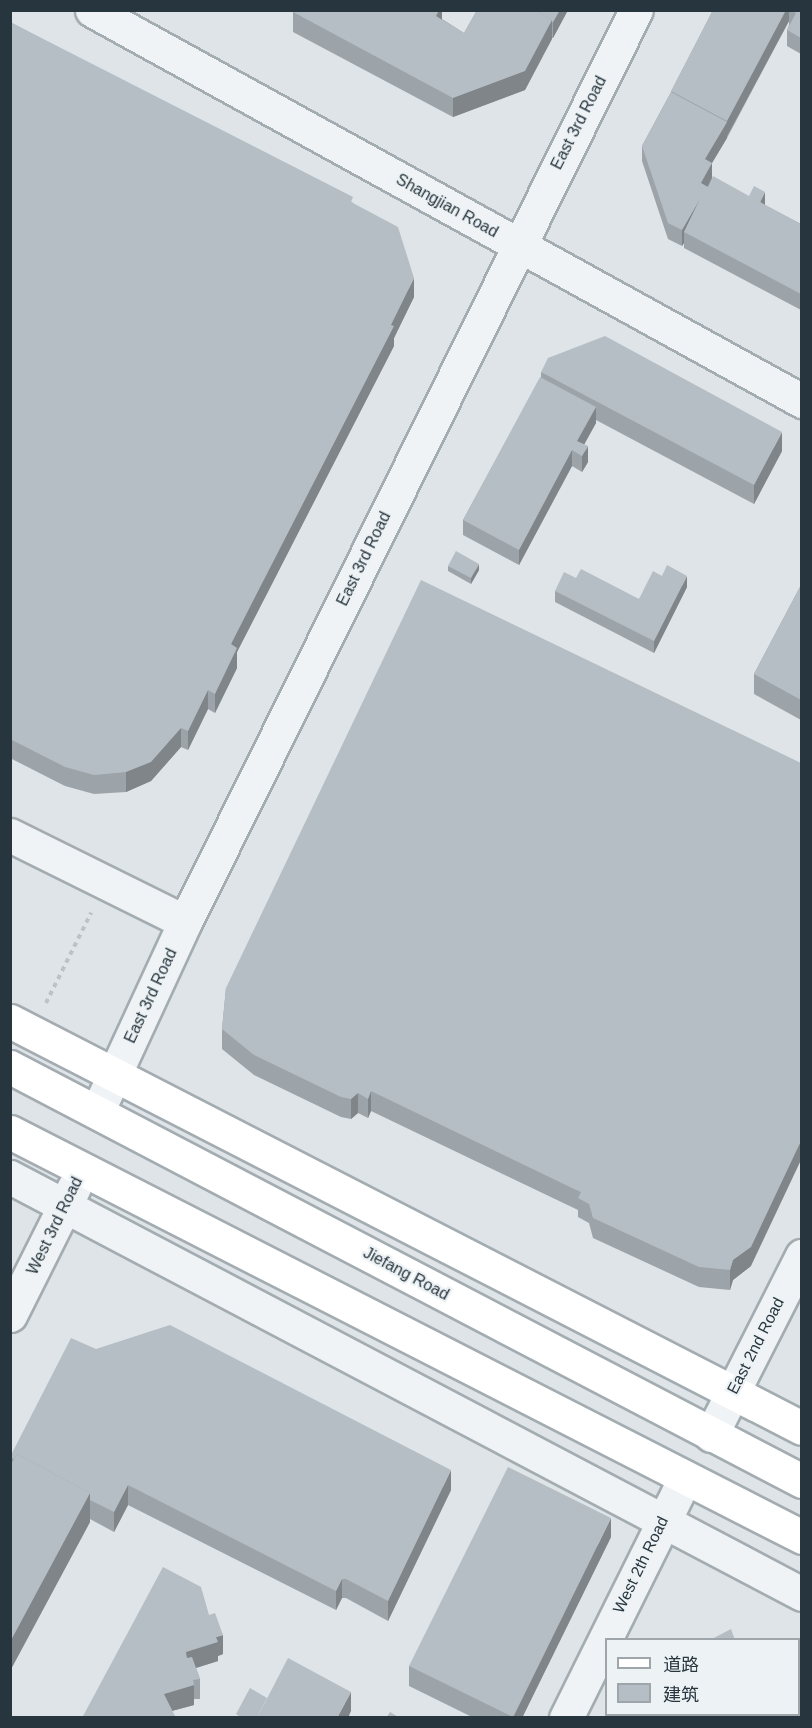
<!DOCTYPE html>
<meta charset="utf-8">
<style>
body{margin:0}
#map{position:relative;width:812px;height:1728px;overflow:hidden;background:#dee4e7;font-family:Helvetica,"Noto Sans SC",sans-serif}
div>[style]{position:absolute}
.path>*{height:4px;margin-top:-2px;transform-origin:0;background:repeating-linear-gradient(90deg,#bcc2c6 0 4.5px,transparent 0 9px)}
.roads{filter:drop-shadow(2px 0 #a3acb1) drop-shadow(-2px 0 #a3acb1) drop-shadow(0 2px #a3acb1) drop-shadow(0 -2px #a3acb1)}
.street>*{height:33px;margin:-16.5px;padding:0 16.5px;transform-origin:16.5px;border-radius:16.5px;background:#f0f3f6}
.secondary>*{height:33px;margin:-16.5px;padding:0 16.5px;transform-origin:16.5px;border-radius:16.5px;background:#fff}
.wall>*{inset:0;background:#9ca3a9}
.shaded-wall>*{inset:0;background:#7f8589}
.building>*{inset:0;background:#b5bec4}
span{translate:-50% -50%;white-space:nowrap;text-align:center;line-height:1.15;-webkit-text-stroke:4.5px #edf2f5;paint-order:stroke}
.street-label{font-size:16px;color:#27353e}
.frame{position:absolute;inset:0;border:12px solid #27353e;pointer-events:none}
.legend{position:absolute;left:605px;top:1638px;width:195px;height:78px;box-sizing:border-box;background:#edf2f5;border:2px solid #9ea6ac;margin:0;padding:8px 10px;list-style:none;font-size:18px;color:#27353e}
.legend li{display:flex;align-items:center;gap:12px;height:30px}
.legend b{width:30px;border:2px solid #9ea6ac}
</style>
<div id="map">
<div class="path">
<div style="left:46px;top:1003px;width:101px;rotate:-63.4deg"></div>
</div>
<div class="roads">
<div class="street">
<div style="left:92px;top:10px;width:811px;rotate:28.84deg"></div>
<div style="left:10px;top:835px;width:195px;rotate:26.4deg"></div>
<div style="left:98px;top:1110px;width:207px;rotate:-65.2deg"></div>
<div style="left:185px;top:922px;width:1017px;rotate:-63.69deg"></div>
<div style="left:10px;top:1177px;width:895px;rotate:27.77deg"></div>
<div style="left:10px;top:1315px;width:143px;rotate:-63.4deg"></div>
<div style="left:711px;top:1435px;width:201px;rotate:-63.1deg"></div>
<div style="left:566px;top:1718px;width:268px;rotate:-63.6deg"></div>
</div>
<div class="secondary">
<div style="left:10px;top:1021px;width:890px;rotate:27.2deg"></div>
<div style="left:10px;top:1067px;width:894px;rotate:27.6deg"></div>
<div style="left:10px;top:1132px;width:890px;rotate:27.08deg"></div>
</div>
</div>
<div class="wall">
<div style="clip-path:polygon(442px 10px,442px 19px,464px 33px,477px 10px,568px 10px,553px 38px,552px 38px,525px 90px,453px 117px,293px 32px,293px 12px)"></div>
<div style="clip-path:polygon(713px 10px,801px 10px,801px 54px,787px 46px,787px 30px,789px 25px,789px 21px,727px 138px,712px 163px,712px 178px,801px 224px,801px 310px,684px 248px,684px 243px,682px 246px,668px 239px,642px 161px,642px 146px,671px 92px)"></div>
<div style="clip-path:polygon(10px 22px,353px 203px,414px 297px,394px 338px,394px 346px,237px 652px,237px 668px,215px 713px,208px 709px,188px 750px,181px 747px,151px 781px,126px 792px,94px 794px,65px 786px,10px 758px)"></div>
<div style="clip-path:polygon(541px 372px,782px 451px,754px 504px,596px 420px,596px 423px,584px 444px,588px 462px,582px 472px,572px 466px,519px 565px,463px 535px,463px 520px,541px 377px)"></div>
<div style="clip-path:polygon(448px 566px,479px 570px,471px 584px,448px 571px)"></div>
<div style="clip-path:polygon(662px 576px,687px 587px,654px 653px,555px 602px,555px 591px,639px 599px)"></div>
<div style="clip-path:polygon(801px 585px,801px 720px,754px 694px,754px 674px)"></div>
<div style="clip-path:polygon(226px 988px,751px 1266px,733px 1280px,730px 1290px,699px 1287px,593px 1238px,589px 1223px,578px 1217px,578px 1210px,371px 1111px,368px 1118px,358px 1113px,351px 1119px,341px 1117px,254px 1075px,222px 1049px,222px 1029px)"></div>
<div style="clip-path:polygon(96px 1349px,451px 1490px,388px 1621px,346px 1598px,342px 1598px,336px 1610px,128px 1505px,114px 1532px,90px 1519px,90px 1522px,10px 1671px,10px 1457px)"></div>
<div style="clip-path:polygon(611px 1537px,522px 1718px,474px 1718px,409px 1686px,409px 1666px)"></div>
<div style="clip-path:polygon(209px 1615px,223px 1654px,218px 1656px,218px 1661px,196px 1668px,200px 1679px,200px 1699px,194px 1699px,194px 1705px,172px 1711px,82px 1718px)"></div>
</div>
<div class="shaded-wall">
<div style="clip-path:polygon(439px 10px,442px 10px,442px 24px,436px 16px)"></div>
<div style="clip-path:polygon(560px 10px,568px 10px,553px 38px,553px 22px)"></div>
<div style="clip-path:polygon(786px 10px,789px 10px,789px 21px,727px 136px,727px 121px)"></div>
<div style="clip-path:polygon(552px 20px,552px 39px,525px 90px,453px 117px,453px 98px)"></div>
<div style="clip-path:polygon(727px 122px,727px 138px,712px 163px,712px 178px,701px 199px,701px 183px,705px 159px)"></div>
<div style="clip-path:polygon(765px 192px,765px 208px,760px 202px)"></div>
<div style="clip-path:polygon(700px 199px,684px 232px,684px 243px,682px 246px,682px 230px)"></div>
<div style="clip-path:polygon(414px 278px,414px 297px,394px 338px,394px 346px,237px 652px,237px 668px,215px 713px,215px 694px,231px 644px)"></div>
<div style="clip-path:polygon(596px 407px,596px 423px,579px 454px,577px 441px)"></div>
<div style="clip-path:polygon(782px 432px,782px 451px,754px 504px,754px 485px)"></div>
<div style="clip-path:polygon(588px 446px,588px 462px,582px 472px,582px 456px)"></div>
<div style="clip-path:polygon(572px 450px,572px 466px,519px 565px,519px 550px)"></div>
<div style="clip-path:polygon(479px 564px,479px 570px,471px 584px,471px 578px)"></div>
<div style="clip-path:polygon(687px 576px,687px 587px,654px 653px,654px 641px)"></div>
<div style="clip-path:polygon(208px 690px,208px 709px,188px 750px,188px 731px)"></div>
<div style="clip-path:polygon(181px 728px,181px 747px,151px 781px,126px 792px,126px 772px)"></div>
<div style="clip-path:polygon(371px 1091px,371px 1111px,368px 1118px,368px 1099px)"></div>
<div style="clip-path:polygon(358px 1093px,358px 1113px,351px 1119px,351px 1099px)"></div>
<div style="clip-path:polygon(801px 1141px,801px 1160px,751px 1266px,733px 1280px,730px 1290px,730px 1270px,733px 1260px)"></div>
<div style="clip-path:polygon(451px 1470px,451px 1490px,388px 1621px,388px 1601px)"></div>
<div style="clip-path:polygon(128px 1485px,128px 1505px,114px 1532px,114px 1512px)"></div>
<div style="clip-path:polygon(90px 1493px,90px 1522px,10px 1671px,10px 1642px)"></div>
<div style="clip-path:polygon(611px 1518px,611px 1537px,522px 1718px,513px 1718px)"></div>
<div style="clip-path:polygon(342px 1579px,342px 1598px,336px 1610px,336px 1591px)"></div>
<div style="clip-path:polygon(223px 1635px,223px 1654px,218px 1656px,218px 1661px,186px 1671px,186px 1652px,216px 1637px)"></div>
<div style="clip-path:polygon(194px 1685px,194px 1705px,164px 1713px,164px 1694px)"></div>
<div style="clip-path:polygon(351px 1692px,351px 1711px,348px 1718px,337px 1718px)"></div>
</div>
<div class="building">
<div style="clip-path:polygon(294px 10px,439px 10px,436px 16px,464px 33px,477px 10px,535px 10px,552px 20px,525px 71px,453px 98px,293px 12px)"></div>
<div style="clip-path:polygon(535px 10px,560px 10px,553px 22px,552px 22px,552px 20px)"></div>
<div style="clip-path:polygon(713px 10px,786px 10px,727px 121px,671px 91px)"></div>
<div style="clip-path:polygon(790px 10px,801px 10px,801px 38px,787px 30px,796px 13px)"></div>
<div style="clip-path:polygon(10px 22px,353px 197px,351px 202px,398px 227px,414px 278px,391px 325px,394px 326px,231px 644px,237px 648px,215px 694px,208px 690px,188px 731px,181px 728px,151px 762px,126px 772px,94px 775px,65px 767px,10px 739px)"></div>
<div style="clip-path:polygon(671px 92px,727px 122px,705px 159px,712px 163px,701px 183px,708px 187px,713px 176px,749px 196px,754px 186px,765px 192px,760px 202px,801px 224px,801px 294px,684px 232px,700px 199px,682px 230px,668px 223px,642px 146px)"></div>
<div style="clip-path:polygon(605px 336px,782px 432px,754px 485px,541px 372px,548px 358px)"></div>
<div style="clip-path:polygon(540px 377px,596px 407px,577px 441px,588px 446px,582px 456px,572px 450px,519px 550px,463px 520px)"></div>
<div style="clip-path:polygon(456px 551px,479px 564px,471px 578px,448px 566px)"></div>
<div style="clip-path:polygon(667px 565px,687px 576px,654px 641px,555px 591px,564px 572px,576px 578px,581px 569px,639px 599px,653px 571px,662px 576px)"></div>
<div style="clip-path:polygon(421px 580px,801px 763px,801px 1141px,751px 1247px,733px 1260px,730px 1270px,699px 1267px,593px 1218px,589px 1204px,578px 1198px,581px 1192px,572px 1188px,371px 1091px,368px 1099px,358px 1093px,351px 1099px,341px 1097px,254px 1055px,222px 1029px,226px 988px)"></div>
<div style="clip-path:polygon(801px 585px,801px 700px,754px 674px)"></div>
<div style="clip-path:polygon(170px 1325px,451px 1470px,388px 1601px,346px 1579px,342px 1579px,336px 1591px,128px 1485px,114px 1512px,90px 1500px,90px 1493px,17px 1454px,14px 1459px,10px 1457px,71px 1338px,96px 1349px)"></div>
<div style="clip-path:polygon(17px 1454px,90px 1493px,10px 1642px,10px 1466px)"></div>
<div style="clip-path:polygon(508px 1467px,611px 1518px,513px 1717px,409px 1666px)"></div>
<div style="clip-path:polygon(163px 1567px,201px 1587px,209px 1615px,215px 1613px,223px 1635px,216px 1637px,218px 1642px,186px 1652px,187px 1658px,192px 1657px,200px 1679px,193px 1680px,194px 1685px,164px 1694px,176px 1718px,82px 1718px)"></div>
<div style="clip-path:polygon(731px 1629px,735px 1640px,710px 1640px)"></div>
<div style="clip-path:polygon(288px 1658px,351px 1692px,337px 1718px,257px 1718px)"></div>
<div style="clip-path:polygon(798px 1681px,801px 1682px,801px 1718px,667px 1718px,669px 1714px,798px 1714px)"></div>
<div style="clip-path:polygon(250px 1688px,267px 1698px,257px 1718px,242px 1718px,236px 1714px)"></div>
<div style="clip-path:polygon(390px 1712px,400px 1718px,386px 1718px)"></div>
</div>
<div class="street-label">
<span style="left:579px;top:123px;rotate:-63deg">East 3rd Road</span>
<span style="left:447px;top:206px;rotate:29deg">Shangjian Road</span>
<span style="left:364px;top:559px;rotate:-64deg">East 3rd Road</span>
<span style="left:151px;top:996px;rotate:-65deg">East 3rd Road</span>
<span style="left:55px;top:1226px;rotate:-64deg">West 3rd Road</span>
<span style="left:406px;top:1274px;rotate:28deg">Jiefang Road</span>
<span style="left:756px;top:1346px;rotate:-63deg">East 2nd Road</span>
<span style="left:641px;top:1565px;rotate:-64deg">West 2th Road</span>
</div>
<div class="frame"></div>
<ul class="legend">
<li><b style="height:8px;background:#fff"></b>道路</li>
<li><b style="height:16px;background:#b5bec4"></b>建筑</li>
</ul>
</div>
